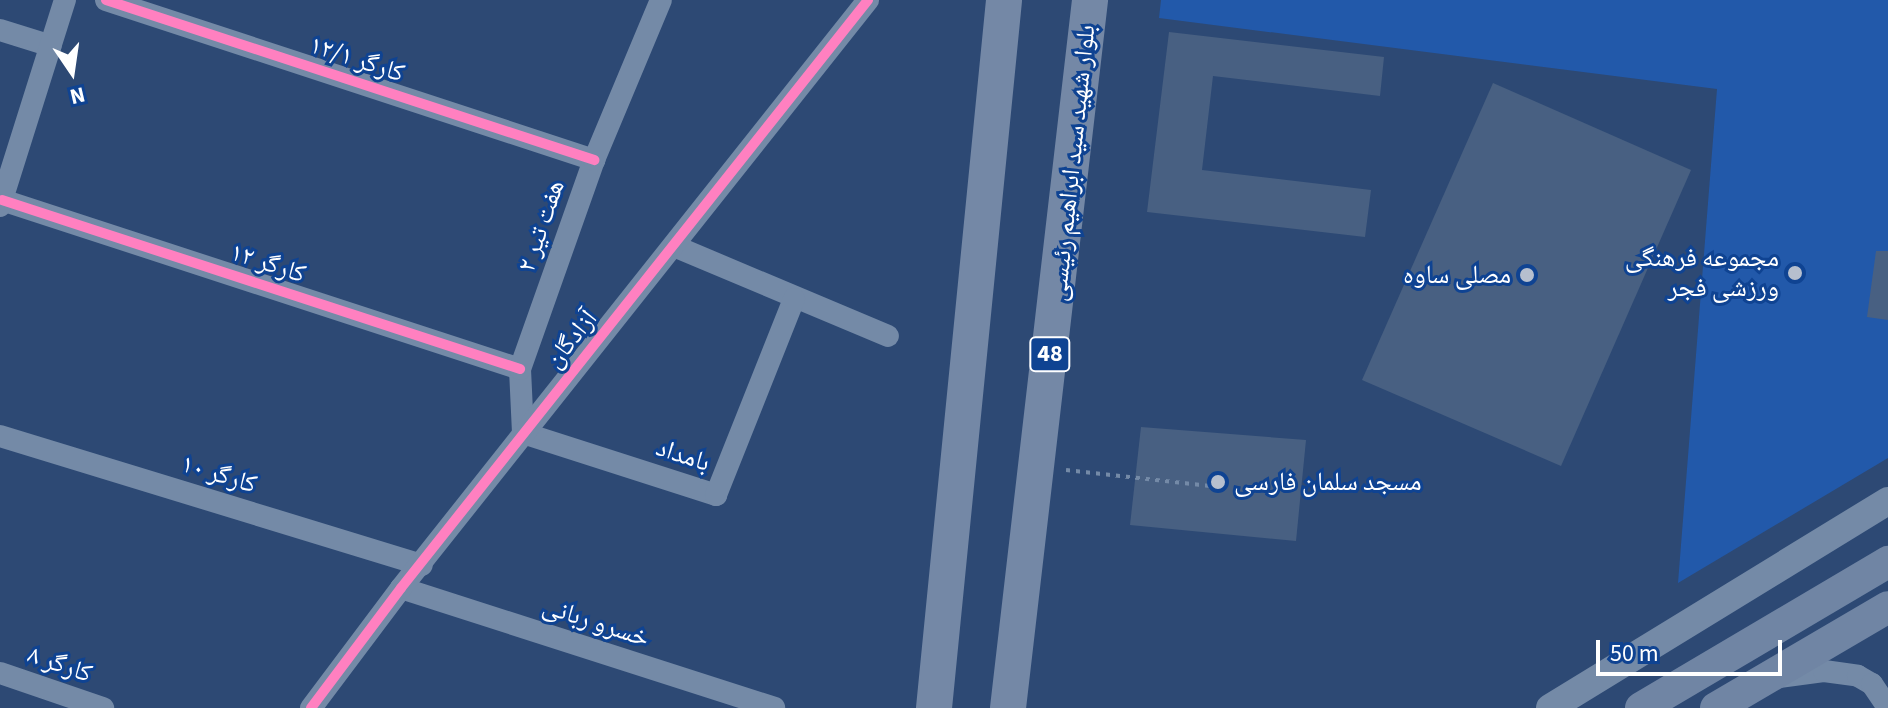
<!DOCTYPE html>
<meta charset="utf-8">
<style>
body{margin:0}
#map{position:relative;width:1888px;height:708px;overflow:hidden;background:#2d4974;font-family:"Source Sans 3","Noto Naskh Arabic",sans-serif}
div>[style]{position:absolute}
.green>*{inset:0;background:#2259aa}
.building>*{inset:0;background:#486082}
.path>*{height:4px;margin-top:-2px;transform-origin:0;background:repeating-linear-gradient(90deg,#748aa7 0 4px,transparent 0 10px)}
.minor>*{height:22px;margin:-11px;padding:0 11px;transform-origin:11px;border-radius:11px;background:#748aa7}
.tertiary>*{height:28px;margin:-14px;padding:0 14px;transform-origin:14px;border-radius:14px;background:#748aa7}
.secondary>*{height:32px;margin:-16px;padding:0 16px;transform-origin:16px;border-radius:16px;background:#7085a4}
.primary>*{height:36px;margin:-18px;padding:0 18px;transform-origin:18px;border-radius:18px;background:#7488a6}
.cycleway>*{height:10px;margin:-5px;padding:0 5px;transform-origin:5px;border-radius:5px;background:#ff80c0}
.dots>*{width:22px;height:22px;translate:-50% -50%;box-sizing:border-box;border:4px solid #0f4392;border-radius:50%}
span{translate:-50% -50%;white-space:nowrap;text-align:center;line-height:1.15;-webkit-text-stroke:6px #0f4392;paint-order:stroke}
.shield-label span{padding:2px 6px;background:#0f4392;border:2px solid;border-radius:6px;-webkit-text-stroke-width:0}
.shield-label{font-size:24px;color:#fff;font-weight:700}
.street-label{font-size:26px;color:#fff}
.poi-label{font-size:26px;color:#fff}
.right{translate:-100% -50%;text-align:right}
.left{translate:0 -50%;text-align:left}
.north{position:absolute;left:32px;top:32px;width:80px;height:80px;-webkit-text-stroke:6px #0f4392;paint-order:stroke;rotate:167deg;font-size:22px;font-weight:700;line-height:32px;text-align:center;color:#fff}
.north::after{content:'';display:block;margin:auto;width:28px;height:36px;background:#fff;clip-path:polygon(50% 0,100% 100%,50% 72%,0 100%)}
.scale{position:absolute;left:1596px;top:640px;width:186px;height:36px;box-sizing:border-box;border:4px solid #fff;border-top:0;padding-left:10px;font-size:24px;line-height:28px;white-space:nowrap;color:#fff;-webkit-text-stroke:6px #0f4392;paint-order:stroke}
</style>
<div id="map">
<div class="green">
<div style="clip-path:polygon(1161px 0,1888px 0,1888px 458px,1678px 583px,1717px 89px,1159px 18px)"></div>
</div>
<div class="building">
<div style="clip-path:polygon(1169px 32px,1384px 57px,1380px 96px,1213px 76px,1202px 170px,1371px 190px,1365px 237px,1147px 212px)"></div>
<div style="clip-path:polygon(1493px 83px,1691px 170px,1561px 466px,1362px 380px)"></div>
<div style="clip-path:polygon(1876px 251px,1888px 251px,1888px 320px,1867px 317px)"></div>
<div style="clip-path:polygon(1141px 427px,1306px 440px,1296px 541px,1130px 525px)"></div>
</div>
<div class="path">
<div style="left:1066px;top:470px;width:145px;rotate:6.3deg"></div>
</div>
<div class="minor">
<div style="left:106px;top:0;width:514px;rotate:18.15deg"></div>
<div style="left:0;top:30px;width:53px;rotate:17.4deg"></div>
<div style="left:2px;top:200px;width:545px;rotate:18.07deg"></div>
<div style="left:0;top:206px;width:216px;rotate:-72.5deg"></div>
<div style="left:674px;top:246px;width:232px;rotate:22.8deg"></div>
<div style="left:523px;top:433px;width:64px;rotate:-92.7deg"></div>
<div style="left:520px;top:369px;width:222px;rotate:-70.5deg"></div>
<div style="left:594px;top:160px;width:173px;rotate:-67.3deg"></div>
<div style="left:523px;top:433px;width:203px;rotate:17.8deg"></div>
<div style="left:716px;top:495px;width:211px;rotate:-68.3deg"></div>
<div style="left:0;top:436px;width:441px;rotate:17deg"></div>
<div style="left:401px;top:588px;width:392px;rotate:17.8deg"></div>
<div style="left:0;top:673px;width:109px;rotate:18.8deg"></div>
<div style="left:1779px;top:677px;width:45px;rotate:-7.6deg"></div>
<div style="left:1824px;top:671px;width:34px;rotate:8deg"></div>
<div style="left:1858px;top:676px;width:16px;rotate:30deg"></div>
<div style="left:1872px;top:684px;width:29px;rotate:56deg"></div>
<div style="left:311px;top:708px;width:150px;rotate:-53.1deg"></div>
<div style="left:401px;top:588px;width:751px;rotate:-51.54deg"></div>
</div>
<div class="tertiary">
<div style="left:1550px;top:708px;width:396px;rotate:-31.5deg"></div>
</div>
<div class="secondary">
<div style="left:1641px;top:708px;width:287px;rotate:-30.6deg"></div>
<div style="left:1716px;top:708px;width:199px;rotate:-30.4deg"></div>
</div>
<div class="primary">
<div style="left:934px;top:708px;width:711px;rotate:-84.35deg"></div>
<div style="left:1008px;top:708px;width:713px;rotate:-83.39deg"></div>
</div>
<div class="cycleway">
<div style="left:106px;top:0;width:514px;rotate:18.15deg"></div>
<div style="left:2px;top:200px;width:545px;rotate:18.07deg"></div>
<div style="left:311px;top:708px;width:150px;rotate:-53.1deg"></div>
<div style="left:401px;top:588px;width:751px;rotate:-51.54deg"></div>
</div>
<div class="dots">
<div style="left:1795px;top:273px;background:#b6bfce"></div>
<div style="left:1527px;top:275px;background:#b6bfce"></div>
<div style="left:1218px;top:482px;background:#b6bfce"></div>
</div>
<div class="shield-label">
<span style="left:1050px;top:354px">48</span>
</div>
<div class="street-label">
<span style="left:357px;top:59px;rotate:18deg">کارگر ۱۲/۱</span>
<span style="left:1072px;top:163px;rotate:-84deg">بلوار شهید سید ابراهیم رئیسی</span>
<span style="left:541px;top:226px;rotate:-71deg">هفت تیر ۲</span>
<span style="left:268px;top:263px;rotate:18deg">کارگر ۱۲</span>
<span style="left:571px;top:339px;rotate:-51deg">آزادگان</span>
<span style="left:683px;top:455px;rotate:18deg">بامداد</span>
<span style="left:219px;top:474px;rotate:17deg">کارگر ۱۰</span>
<span style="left:596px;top:622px;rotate:18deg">خسرو ربانی</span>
<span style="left:60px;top:664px;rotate:19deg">کارگر ۸</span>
</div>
<div class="poi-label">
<span class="right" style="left:1779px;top:273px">مجموعه فرهنگی<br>ورزشی فجر</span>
<span class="right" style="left:1511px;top:275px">مصلی ساوه</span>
<span class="left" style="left:1234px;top:482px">مسجد سلمان فارسی</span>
</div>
<div class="north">N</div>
<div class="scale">50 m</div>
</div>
